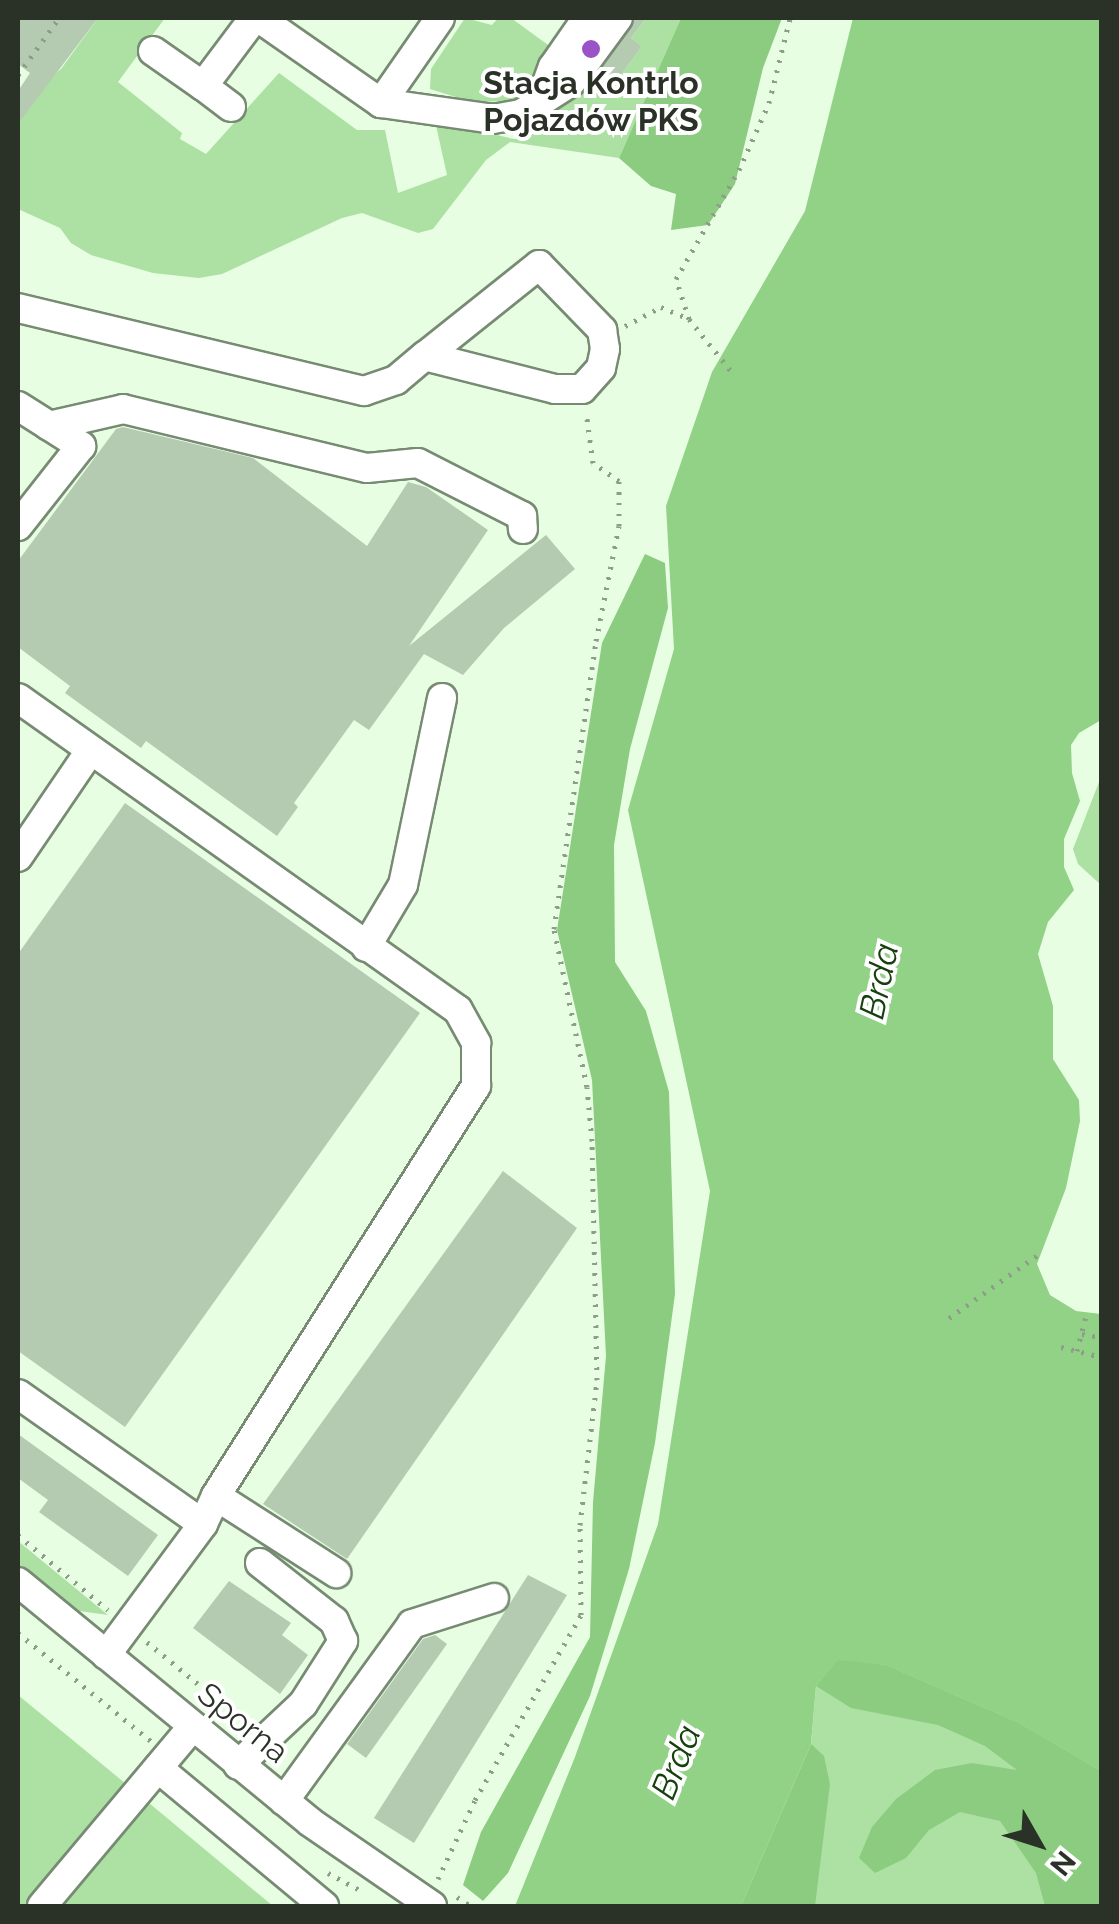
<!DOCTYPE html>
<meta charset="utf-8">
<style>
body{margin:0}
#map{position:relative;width:1119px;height:1924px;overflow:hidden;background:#e7fee3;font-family:Raleway,sans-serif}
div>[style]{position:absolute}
.green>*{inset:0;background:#ade1a3}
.forest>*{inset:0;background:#8ccc80}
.water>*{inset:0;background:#92d286}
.building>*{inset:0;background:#b5cbb1}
.path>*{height:5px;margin-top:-2.5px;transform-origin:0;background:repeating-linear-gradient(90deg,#8e9d8a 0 2.5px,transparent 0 10.5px)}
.roads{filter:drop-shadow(2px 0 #778b73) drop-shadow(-2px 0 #778b73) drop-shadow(0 2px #778b73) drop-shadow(0 -2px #778b73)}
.minor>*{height:28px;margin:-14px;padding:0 14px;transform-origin:14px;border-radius:14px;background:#fff}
.dots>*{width:28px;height:28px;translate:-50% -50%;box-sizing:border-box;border:5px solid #fff;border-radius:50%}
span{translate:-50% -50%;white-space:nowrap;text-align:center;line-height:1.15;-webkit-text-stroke:8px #fff;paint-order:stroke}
.poi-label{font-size:32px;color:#2a3228;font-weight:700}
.street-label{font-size:32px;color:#2a3228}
.water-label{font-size:35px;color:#16400d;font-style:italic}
.frame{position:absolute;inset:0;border:20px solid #2a3228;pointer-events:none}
.north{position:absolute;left:989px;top:1794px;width:100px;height:100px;-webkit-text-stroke:8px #fff;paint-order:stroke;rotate:129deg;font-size:28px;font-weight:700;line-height:40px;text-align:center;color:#2a3228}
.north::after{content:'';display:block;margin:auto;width:35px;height:45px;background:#2a3228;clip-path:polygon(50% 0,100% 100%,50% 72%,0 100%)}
</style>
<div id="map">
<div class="green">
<div style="clip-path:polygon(98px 18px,165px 18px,118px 82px,182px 133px,180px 139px,206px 154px,279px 73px,357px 130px,385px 130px,398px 193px,447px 175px,435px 121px,514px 139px,528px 136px,550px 121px,588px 71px,613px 86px,642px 46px,631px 38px,646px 18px,681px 18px,619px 158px,510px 142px,486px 160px,433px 229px,418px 233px,362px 213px,342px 218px,222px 274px,199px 278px,153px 273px,91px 255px,71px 243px,60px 228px,18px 209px,18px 103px,61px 69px)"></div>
<div style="clip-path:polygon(465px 18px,492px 25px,498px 18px,511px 18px,555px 50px,513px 101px,472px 102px,430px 89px,431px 69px)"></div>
<div style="clip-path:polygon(1101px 777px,1102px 885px,1101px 885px,1078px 864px,1073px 849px)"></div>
<div style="clip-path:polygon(18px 1541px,108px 1615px,72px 1610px,18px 1566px)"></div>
<div style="clip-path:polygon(1101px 1653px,1101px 1906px,741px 1906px,811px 1745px,816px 1686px,838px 1659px)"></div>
<div style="clip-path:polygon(18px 1695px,137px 1793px,273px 1906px,18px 1906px)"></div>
</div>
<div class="forest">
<div style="clip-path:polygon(681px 18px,782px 18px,763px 68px,735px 184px,708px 225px,671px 230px,676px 194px,651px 186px,619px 158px)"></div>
<div style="clip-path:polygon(645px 554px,665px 563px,668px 608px,630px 749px,614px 845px,615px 962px,646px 1011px,669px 1092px,675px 1294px,655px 1443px,629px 1569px,590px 1696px,508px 1873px,483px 1901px,463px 1885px,481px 1832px,590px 1637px,593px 1502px,606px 1356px,592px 1080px,557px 930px,602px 643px)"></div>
<div style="clip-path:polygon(838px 1659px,886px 1665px,1019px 1723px,1101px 1771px,1101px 1906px,1045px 1906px,1036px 1873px,1000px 1821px,960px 1812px,929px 1830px,906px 1858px,875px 1873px,859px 1858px,872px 1827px,896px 1799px,935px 1770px,972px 1763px,1017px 1770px,985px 1746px,938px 1725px,851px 1708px,816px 1686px)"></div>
<div style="clip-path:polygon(811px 1744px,824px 1756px,830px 1784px,815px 1906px,741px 1906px)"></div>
</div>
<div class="water">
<div style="clip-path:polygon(853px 18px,1101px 18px,1101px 720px,1079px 733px,1071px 745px,1072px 773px,1080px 801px,1064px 839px,1064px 867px,1074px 890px,1048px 922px,1038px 954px,1053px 1006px,1053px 1059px,1079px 1100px,1080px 1121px,1066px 1188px,1037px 1264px,1050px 1295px,1076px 1311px,1101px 1314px,1101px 1771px,1019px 1723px,886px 1665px,838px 1660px,816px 1686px,811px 1744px,741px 1906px,515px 1906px,575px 1757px,658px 1524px,710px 1191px,628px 810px,674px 649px,666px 506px,712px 372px,805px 211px)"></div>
</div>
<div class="building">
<div style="clip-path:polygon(18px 18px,98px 18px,18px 124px,18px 91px,30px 73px,18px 64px)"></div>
<div style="clip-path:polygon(635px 18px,646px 18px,631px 38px,642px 46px,613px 86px,596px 77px)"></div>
<div style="clip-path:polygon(123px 427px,253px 458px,367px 546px,408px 482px,426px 487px,488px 530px,409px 646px,546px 535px,575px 569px,504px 628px,463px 675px,424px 654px,369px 730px,354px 720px,294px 803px,298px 807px,277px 836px,146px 741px,141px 748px,65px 693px,70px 686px,18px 647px,18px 561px,116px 429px)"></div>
<div style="clip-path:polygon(125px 803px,420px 1013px,125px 1427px,18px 1351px,18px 954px)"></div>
<div style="clip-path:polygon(503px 1171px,577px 1228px,347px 1559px,263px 1504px)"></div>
<div style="clip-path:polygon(18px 1434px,158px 1535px,128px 1576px,39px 1512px,48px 1500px,18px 1478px)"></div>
<div style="clip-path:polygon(528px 1575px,567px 1595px,414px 1843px,374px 1818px)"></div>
<div style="clip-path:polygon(229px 1581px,291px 1623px,282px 1635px,308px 1655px,280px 1694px,193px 1628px)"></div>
<div style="clip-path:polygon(435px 1635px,447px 1644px,366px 1758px,347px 1744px,423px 1639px)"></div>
</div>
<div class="path">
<div style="left:18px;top:75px;width:70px;rotate:-54.3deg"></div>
<div style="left:689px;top:319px;width:42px;rotate:-108deg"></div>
<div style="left:676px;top:279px;width:126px;rotate:-60deg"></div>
<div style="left:739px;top:170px;width:73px;rotate:-65.9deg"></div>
<div style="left:769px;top:103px;width:88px;rotate:-76.1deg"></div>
<div style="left:625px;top:326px;width:41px;rotate:-27.8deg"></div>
<div style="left:661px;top:307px;width:30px;rotate:23deg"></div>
<div style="left:689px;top:319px;width:67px;rotate:51.1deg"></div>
<div style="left:949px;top:1318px;width:114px;rotate:-35.4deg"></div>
<div style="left:1082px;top:1334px;width:20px;rotate:9deg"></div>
<div style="left:1061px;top:1347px;width:42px;rotate:13.7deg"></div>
<div style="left:1077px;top:1351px;width:40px;rotate:-75.6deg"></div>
<div style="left:18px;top:1535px;width:117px;rotate:39.8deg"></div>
<div style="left:18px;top:1633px;width:171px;rotate:39.1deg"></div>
<div style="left:147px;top:1642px;width:129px;rotate:39.4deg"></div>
<div style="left:328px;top:1873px;width:38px;rotate:28deg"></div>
<div style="left:438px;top:1879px;width:87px;rotate:-64.9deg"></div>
<div style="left:475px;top:1800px;width:213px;rotate:-60.2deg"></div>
<div style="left:581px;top:1615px;width:90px;rotate:-90.6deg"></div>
<div style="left:580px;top:1525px;width:146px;rotate:-83.3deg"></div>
<div style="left:597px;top:1380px;width:239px;rotate:-91.2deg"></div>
<div style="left:592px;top:1141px;width:54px;rotate:-95.3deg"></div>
<div style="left:587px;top:1087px;width:161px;rotate:-101.8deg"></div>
<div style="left:554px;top:929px;width:291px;rotate:-81.7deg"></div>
<div style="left:596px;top:641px;width:117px;rotate:-78.7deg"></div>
<div style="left:619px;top:526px;width:45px;rotate:-90deg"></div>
<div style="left:619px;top:481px;width:32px;rotate:-145deg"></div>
<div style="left:593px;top:463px;width:52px;rotate:-97.7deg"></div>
<div style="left:457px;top:1897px;width:17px;rotate:33deg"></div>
</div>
<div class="roads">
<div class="minor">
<div style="left:259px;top:18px;width:149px;rotate:34.9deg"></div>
<div style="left:381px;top:103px;width:103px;rotate:-55.2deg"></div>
<div style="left:153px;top:51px;width:61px;rotate:35deg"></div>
<div style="left:540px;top:102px;width:37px;rotate:-70deg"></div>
<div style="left:553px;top:67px;width:60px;rotate:-55.2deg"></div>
<div style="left:381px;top:103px;width:113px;rotate:8.1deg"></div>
<div style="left:493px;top:119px;width:28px;rotate:-10deg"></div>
<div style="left:521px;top:114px;width:59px;rotate:-32.6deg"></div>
<div style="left:571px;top:82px;width:79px;rotate:-53.7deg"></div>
<div style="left:231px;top:107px;width:35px;rotate:-143deg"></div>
<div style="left:203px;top:86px;width:85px;rotate:-53.1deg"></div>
<div style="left:18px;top:308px;width:356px;rotate:13.5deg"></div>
<div style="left:364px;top:391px;width:34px;rotate:-19deg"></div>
<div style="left:396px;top:380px;width:38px;rotate:-40deg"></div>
<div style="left:425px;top:356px;width:146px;rotate:-38.6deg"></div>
<div style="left:539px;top:265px;width:91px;rotate:45.9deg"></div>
<div style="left:602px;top:330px;width:19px;rotate:81deg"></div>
<div style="left:605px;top:349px;width:19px;rotate:102deg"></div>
<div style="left:601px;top:368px;width:28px;rotate:132deg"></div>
<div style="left:582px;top:389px;width:27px;rotate:180deg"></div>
<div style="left:555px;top:389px;width:134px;rotate:-165.8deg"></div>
<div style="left:18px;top:406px;width:75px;rotate:32.4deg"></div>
<div style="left:81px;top:446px;width:102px;rotate:128.2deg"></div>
<div style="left:49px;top:426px;width:76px;rotate:-12.9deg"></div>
<div style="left:123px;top:409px;width:251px;rotate:13.6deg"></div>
<div style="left:367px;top:468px;width:51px;rotate:-5.6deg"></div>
<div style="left:418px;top:463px;width:117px;rotate:27deg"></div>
<div style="left:522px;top:516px;width:13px;rotate:86deg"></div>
<div style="left:18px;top:698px;width:539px;rotate:35.34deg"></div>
<div style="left:458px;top:1010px;width:38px;rotate:61deg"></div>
<div style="left:476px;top:1043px;width:43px;rotate:90deg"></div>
<div style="left:476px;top:1086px;width:485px;rotate:122.4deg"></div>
<div style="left:216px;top:1496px;width:31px;rotate:115deg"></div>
<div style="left:203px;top:1524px;width:163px;rotate:126.5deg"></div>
<div style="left:18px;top:857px;width:128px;rotate:-55.8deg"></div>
<div style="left:366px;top:947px;width:72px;rotate:-59.2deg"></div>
<div style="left:403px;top:885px;width:191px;rotate:-78.2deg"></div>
<div style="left:18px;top:1394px;width:226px;rotate:35.1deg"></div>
<div style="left:216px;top:1496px;width:143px;rotate:32.7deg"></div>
<div style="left:18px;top:1582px;width:378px;rotate:39.4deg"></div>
<div style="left:310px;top:1822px;width:148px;rotate:34.5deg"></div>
<div style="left:238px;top:1765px;width:89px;rotate:-43.2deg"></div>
<div style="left:303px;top:1704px;width:75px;rotate:-57.6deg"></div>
<div style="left:343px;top:1641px;width:22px;rotate:-114deg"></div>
<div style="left:334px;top:1621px;width:94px;rotate:-141.9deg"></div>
<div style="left:158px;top:1768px;width:216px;rotate:39.7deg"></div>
<div style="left:284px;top:1801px;width:218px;rotate:-54.1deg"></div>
<div style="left:412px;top:1624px;width:86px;rotate:-17.6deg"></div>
<div style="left:42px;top:1906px;width:234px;rotate:-50deg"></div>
</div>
</div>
<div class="dots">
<div style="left:591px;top:49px;background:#9a53c6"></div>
</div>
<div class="poi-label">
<span style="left:591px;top:102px">Stacja Kontrlo<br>Pojazdów PKS</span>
</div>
<div class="street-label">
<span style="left:243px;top:1723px;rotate:39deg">Sporna</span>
</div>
<div class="water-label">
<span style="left:879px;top:981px;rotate:-78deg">Brda</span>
<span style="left:676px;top:1762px;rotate:-68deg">Brda</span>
</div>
<div class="frame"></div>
<div class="north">N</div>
</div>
